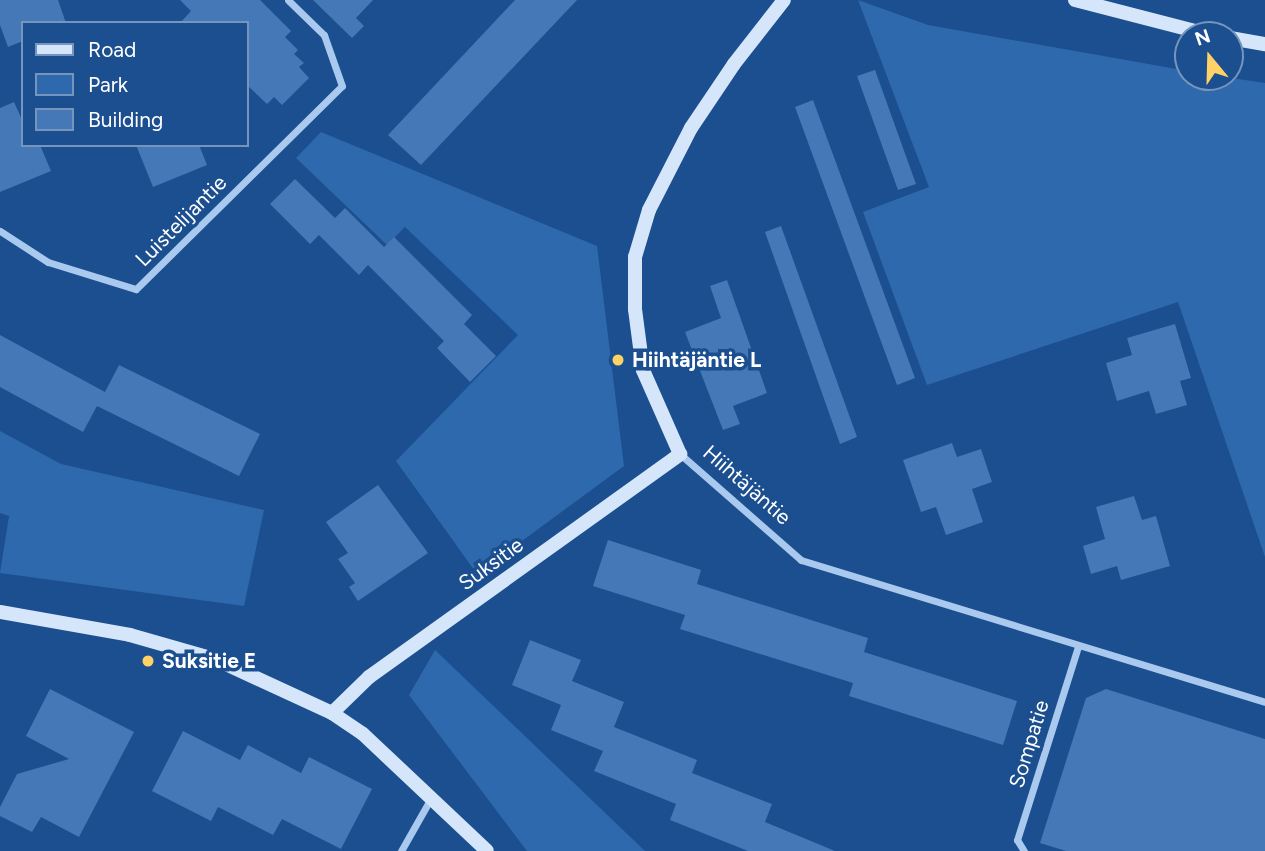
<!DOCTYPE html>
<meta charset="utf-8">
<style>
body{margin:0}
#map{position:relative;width:1265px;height:851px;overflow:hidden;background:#1b4f8f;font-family:Figtree,sans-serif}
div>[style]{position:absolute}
.green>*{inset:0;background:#2e69ad}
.building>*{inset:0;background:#4478b7}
.street>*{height:7px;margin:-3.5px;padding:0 3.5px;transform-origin:3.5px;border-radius:3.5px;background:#a9c9ee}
.secondary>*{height:14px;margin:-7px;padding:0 7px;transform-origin:7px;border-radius:7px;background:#d6e6fa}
.dots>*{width:19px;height:19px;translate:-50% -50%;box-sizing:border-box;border:4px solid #1b4f8f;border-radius:50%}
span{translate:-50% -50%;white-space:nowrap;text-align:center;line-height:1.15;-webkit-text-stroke:7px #1b4f8f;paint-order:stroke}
.street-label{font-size:21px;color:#fff}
.poi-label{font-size:21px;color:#fff;font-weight:700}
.left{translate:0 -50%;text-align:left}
.legend{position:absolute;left:21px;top:21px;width:228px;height:126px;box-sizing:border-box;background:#1b4f8f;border:2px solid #7695bc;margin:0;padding:9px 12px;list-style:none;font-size:21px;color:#fff}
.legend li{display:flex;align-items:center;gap:14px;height:35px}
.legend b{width:35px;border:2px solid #7695bc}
.north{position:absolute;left:1174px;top:21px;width:70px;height:70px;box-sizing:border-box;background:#1b4f8f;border:2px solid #7695bc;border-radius:50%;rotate:341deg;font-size:19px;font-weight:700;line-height:28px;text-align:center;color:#fff}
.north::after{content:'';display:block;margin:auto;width:24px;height:32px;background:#ffd166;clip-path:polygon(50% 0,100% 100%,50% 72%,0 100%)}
</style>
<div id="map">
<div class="green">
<div style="clip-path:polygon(858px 0,928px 25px,1188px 71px,1188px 77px,1225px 77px,1265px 83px,1265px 557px,1178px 302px,927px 385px,863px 212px,929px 187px)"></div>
<div style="clip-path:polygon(321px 132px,597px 246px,624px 466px,477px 574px,396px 461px,518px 335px,405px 227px,387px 245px,296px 158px)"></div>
<div style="clip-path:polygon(0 431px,61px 464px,264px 510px,244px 606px,0 573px,9px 516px,0 513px)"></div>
<div style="clip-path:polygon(435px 650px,645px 851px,527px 851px,409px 695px)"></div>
</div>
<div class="building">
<div style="clip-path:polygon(0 0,58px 0,66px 23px,23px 23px,23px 41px,8px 47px,0 25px)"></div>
<div style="clip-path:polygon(180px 0,260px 0,291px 31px,285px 37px,298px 50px,294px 54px,304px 63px,299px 67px,309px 78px,282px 105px,274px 97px,267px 104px,247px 85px,247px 23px,180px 23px,191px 11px)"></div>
<div style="clip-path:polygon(313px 0,373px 0,356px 18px,364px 26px,352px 38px)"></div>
<div style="clip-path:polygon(515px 0,577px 0,421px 165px,388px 135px)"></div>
<div style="clip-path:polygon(875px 70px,916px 184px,898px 190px,857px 76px)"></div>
<div style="clip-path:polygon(813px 100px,915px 378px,897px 385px,795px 107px)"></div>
<div style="clip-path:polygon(14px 102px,23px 122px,23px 145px,40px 145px,51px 171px,0 192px,0 108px)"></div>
<div style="clip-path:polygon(136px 145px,199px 145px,207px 165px,153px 187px)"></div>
<div style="clip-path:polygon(295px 179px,335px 218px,345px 208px,384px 247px,394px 237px,472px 315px,464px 324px,496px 356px,470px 382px,437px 348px,444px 341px,368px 265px,359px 275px,319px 235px,310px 244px,270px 204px)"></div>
<div style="clip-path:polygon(781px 226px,857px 437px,840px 444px,765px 232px)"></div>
<div style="clip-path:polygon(727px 280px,767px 393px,733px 406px,740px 424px,723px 430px,685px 332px,721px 318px,710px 286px)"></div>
<div style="clip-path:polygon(1175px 324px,1191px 378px,1180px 381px,1187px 405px,1156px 414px,1149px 391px,1117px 401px,1106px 363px,1132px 355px,1127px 338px)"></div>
<div style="clip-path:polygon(0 335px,105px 392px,119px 365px,260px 434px,239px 476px,97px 406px,83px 432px,0 387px)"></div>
<div style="clip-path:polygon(952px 443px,957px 457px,981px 449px,992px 482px,972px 489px,983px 522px,946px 535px,936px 507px,921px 512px,903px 460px)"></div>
<div style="clip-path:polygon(378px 485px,428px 553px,358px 601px,349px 587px,355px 583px,338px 559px,348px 553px,326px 522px)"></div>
<div style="clip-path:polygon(1134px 496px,1142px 520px,1156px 516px,1170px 566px,1121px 580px,1117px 566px,1091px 574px,1083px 546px,1105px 539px,1096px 507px)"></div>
<div style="clip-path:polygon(608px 540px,701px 570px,697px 584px,868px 638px,864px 652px,1017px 701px,1003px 745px,849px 696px,853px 683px,680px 629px,685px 615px,593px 586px)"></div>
<div style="clip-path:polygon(530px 640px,581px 660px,572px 681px,624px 702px,614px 727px,697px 760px,692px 773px,772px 804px,765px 822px,835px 851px,748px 851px,670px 820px,676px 804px,594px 771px,603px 751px,551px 730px,561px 705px,512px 685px)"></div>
<div style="clip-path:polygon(50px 689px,134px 732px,79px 837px,41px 817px,32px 832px,0 816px,0 807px,17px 774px,69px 759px,26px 736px)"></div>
<div style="clip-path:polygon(1106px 689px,1265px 739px,1265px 851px,1066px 851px,1040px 843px,1086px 698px)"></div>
<div style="clip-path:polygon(183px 731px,240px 760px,248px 745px,301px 773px,309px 757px,372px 789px,341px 849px,282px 819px,273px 835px,218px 807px,211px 821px,152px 791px)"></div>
</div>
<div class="street">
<div style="left:0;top:231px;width:57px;rotate:32.9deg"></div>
<div style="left:48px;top:262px;width:92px;rotate:17.1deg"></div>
<div style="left:136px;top:289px;width:289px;rotate:-44.6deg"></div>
<div style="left:342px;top:86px;width:54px;rotate:-109.4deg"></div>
<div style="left:324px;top:35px;width:50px;rotate:-135.8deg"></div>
<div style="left:680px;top:454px;width:161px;rotate:41.2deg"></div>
<div style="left:801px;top:560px;width:485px;rotate:17deg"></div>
<div style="left:401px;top:851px;width:61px;rotate:-60.5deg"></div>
<div style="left:1024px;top:851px;width:13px;rotate:-122deg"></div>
<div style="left:1017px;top:840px;width:202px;rotate:-72.5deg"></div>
</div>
<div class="secondary">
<div style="left:1075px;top:0;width:139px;rotate:14.5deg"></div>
<div style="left:1230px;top:38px;width:36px;rotate:10deg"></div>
<div style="left:0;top:612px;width:132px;rotate:10deg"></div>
<div style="left:130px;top:635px;width:91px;rotate:16deg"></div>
<div style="left:217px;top:660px;width:127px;rotate:24.7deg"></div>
<div style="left:332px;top:713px;width:37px;rotate:34deg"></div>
<div style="left:363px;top:734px;width:170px;rotate:43.3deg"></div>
<div style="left:332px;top:713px;width:52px;rotate:-44.2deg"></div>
<div style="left:369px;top:677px;width:383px;rotate:-35.6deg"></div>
<div style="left:680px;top:454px;width:92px;rotate:-113.8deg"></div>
<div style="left:643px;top:370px;width:62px;rotate:-97.5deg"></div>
<div style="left:635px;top:309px;width:52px;rotate:-90deg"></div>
<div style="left:635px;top:257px;width:49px;rotate:-73.4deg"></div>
<div style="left:649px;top:210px;width:92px;rotate:-62.9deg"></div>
<div style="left:691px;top:128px;width:77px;rotate:-56.1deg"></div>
<div style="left:734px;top:64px;width:81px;rotate:-52deg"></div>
</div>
<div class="dots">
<div style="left:618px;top:360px;background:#ffd166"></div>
<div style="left:148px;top:661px;background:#ffd166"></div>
</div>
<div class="street-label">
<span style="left:181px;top:221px;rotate:-45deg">Luistelijantie</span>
<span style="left:747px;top:485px;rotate:41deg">Hiihtäjäntie</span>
<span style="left:491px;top:564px;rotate:-36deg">Suksitie</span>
<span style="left:1029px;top:744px;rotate:-73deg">Sompatie</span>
</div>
<div class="poi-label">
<span class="left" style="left:632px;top:360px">Hiihtäjäntie L</span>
<span class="left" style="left:162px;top:661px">Suksitie E</span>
</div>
<ul class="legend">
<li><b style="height:9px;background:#d6e6fa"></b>Road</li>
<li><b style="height:19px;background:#2e69ad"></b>Park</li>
<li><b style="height:19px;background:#4478b7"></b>Building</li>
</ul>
<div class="north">N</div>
</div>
